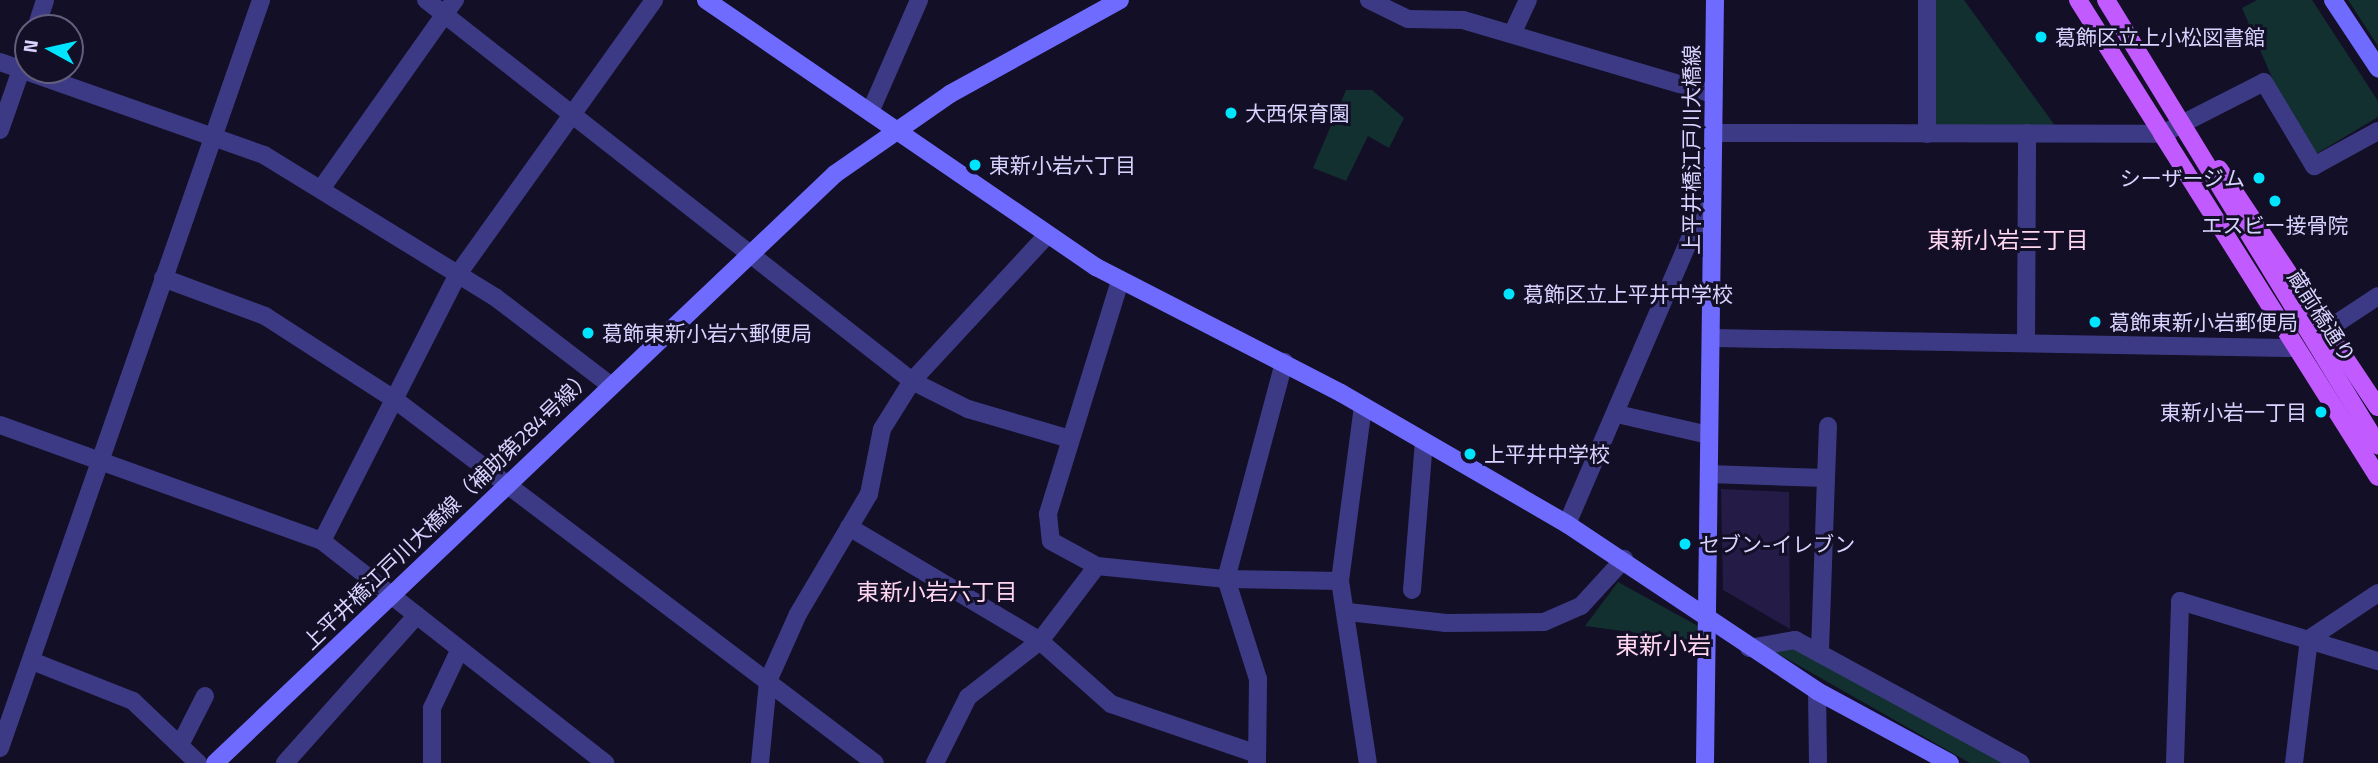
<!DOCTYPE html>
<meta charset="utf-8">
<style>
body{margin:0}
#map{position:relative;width:2378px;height:763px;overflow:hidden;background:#130f26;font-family:"Titillium Web","Noto Sans JP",sans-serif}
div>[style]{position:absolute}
.green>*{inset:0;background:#12302f}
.building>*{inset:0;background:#241b47}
.street>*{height:18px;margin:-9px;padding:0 9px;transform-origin:9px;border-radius:9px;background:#3d3a85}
.secondary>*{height:18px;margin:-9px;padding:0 9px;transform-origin:9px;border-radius:9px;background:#6f6bff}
.primary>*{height:18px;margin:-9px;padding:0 9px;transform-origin:9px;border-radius:9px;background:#c25bff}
.dots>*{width:19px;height:19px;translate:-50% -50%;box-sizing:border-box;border:4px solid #130f26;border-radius:50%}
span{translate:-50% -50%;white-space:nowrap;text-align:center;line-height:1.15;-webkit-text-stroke:6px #130f26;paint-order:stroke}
.poi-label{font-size:21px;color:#d9d4ff}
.left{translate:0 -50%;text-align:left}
.right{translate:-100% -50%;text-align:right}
.street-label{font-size:21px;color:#d9d4ff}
.neighbourhood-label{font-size:23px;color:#ffd6f0}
.quarter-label{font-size:24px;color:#ffd6f0}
.north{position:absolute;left:14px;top:14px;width:70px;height:70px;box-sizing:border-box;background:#130f26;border:2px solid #625e7d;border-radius:50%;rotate:278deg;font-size:19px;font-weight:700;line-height:28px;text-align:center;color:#d9d4ff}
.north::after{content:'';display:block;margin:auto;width:24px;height:32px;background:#00e5ff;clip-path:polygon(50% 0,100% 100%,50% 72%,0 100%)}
</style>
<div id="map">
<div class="green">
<div style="clip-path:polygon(1932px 0,1964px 0,2056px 127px,1929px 132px)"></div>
<div style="clip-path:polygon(2257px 0,2312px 0,2378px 101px,2378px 117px,2316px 154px,2276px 87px,2242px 8px)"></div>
<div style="clip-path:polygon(2348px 0,2378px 0,2378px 46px)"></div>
<div style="clip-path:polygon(1346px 90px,1372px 90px,1404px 118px,1389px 148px,1368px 136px,1346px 181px,1313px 168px)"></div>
<div style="clip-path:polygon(1618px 582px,1698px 626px,1697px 641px,1585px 626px)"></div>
<div style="clip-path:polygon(1797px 648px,2004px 763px,1970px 763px,1773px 651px)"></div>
</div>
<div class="building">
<div style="clip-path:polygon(1721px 489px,1789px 492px,1790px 629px,1723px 590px)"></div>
</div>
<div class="street">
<div style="left:426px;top:0;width:618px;rotate:38.09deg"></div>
<div style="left:912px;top:381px;width:63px;rotate:26.6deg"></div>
<div style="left:968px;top:409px;width:106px;rotate:16.4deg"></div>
<div style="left:1369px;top:0;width:43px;rotate:26deg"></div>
<div style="left:1408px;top:19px;width:55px;rotate:1deg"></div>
<div style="left:1463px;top:20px;width:261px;rotate:16.5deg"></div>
<div style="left:1927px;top:0;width:134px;rotate:90deg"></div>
<div style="left:36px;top:28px;width:29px;rotate:-72deg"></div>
<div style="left:1513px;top:32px;width:35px;rotate:-65deg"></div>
<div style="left:0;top:62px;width:280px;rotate:19.4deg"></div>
<div style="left:264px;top:155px;width:271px;rotate:31.6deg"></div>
<div style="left:495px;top:297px;width:145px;rotate:37.4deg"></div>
<div style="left:871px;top:110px;width:120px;rotate:-66.4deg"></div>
<div style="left:0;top:130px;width:85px;rotate:-70.7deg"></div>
<div style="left:1714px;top:133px;width:448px;rotate:0.1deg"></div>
<div style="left:2162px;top:134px;width:114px;rotate:-27deg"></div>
<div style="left:2264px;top:82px;width:98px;rotate:59.2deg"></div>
<div style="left:2314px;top:166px;width:73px;rotate:-28.7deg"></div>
<div style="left:321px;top:189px;width:232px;rotate:-54.7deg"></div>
<div style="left:163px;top:278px;width:109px;rotate:20.4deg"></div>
<div style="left:265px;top:316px;width:153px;rotate:32.8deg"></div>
<div style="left:394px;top:399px;width:603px;rotate:37.12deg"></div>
<div style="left:1120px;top:281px;width:244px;rotate:107.2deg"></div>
<div style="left:1048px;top:514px;width:27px;rotate:84deg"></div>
<div style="left:1051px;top:541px;width:52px;rotate:28.5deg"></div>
<div style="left:1097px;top:566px;width:130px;rotate:5.8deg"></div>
<div style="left:1226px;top:579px;width:114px;rotate:1deg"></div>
<div style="left:2328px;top:329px;width:60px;rotate:-33.4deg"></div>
<div style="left:1713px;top:338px;width:581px;rotate:0.99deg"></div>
<div style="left:2026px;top:343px;width:210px;rotate:-89.7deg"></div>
<div style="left:1363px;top:406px;width:177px;rotate:97.5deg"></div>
<div style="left:1340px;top:581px;width:184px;rotate:81.3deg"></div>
<div style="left:1617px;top:414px;width:94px;rotate:12.9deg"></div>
<div style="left:0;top:425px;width:342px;rotate:19.8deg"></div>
<div style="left:322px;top:541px;width:360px;rotate:38.1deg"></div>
<div style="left:1709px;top:474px;width:117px;rotate:2deg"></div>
<div style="left:1826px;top:478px;width:176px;rotate:92deg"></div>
<div style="left:1826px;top:478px;width:52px;rotate:-87.8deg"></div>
<div style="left:1567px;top:524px;width:318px;rotate:-66.7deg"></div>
<div style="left:1693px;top:232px;width:35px;rotate:-57deg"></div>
<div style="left:849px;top:527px;width:222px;rotate:30.8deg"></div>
<div style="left:1040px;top:641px;width:95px;rotate:41.6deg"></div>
<div style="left:1111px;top:704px;width:154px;rotate:18.9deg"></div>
<div style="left:322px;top:541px;width:300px;rotate:-63deg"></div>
<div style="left:458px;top:274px;width:337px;rotate:-54.4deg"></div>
<div style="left:1412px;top:590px;width:148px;rotate:-85.4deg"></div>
<div style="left:1348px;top:612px;width:99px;rotate:6.4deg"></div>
<div style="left:1446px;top:623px;width:98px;rotate:-0.6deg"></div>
<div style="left:1544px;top:622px;width:40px;rotate:-23.4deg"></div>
<div style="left:1581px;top:606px;width:64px;rotate:-47.5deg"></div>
<div style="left:1749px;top:648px;width:47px;rotate:-9.9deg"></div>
<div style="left:1795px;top:640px;width:257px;rotate:28.6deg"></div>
<div style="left:32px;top:661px;width:109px;rotate:21.6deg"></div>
<div style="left:133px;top:701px;width:90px;rotate:43.6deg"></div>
<div style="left:1817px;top:691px;width:72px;rotate:89.2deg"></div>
<div style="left:180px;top:745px;width:55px;rotate:-63deg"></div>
<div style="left:0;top:748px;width:792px;rotate:-70.76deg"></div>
<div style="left:285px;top:763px;width:198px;rotate:-48.3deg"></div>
<div style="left:432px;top:763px;width:55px;rotate:-90deg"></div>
<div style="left:432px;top:708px;width:63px;rotate:-64.7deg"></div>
<div style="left:760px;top:763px;width:82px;rotate:-84.4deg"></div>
<div style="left:768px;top:681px;width:73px;rotate:-65.9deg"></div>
<div style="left:798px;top:614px;width:139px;rotate:-59.4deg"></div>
<div style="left:869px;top:494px;width:66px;rotate:-78.7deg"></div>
<div style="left:882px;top:429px;width:57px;rotate:-58deg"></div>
<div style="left:912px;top:381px;width:199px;rotate:-47.2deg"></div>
<div style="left:935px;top:763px;width:74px;rotate:-63.4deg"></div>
<div style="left:968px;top:697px;width:91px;rotate:-37.9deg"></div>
<div style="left:1040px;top:641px;width:94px;rotate:-52.8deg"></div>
<div style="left:1257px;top:763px;width:84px;rotate:-89.3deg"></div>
<div style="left:1258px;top:679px;width:105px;rotate:-107.7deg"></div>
<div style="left:1226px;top:579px;width:225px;rotate:-75deg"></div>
<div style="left:2175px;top:763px;width:162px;rotate:-88.2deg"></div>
<div style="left:2180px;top:601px;width:207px;rotate:16.9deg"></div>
<div style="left:2294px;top:763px;width:125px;rotate:-83.1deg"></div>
<div style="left:2309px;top:639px;width:83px;rotate:-33.7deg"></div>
</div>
<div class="secondary">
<div style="left:706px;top:0;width:473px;rotate:34.4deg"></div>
<div style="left:1096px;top:267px;width:276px;rotate:27.2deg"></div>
<div style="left:1341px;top:393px;width:261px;rotate:30.1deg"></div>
<div style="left:1567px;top:524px;width:301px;rotate:33.7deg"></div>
<div style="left:1817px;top:691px;width:151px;rotate:28.4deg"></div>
<div style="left:2333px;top:0;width:82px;rotate:56.5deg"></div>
<div style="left:215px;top:763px;width:855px;rotate:-43.53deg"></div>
<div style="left:835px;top:174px;width:140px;rotate:-34.8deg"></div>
<div style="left:950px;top:94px;width:194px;rotate:-28.9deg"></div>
<div style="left:1705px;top:763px;width:763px;rotate:-89.25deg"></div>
</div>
<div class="primary">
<div style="left:2078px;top:0;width:169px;rotate:57.8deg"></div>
<div style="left:2106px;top:0;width:522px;rotate:58.57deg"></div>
<div style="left:2162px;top:134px;width:405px;rotate:57.8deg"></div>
<div style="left:2219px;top:169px;width:286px;rotate:56.3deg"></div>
</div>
<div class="dots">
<div style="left:2041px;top:37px;background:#00e5ff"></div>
<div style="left:1231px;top:113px;background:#00e5ff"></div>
<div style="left:975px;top:165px;background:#00e5ff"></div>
<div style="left:2259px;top:178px;background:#00e5ff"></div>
<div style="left:2275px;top:201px;background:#00e5ff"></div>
<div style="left:1509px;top:294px;background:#00e5ff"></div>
<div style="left:2095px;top:322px;background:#00e5ff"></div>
<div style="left:588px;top:333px;background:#00e5ff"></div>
<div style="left:2321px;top:412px;background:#00e5ff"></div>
<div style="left:1470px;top:454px;background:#00e5ff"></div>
<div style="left:1685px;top:544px;background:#00e5ff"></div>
</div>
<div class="poi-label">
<span class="left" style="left:2055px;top:37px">葛飾区立上小松図書館</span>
<span class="left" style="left:1245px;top:113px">大西保育園</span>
<span class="left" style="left:989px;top:165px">東新小岩六丁目</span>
<span class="right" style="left:2245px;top:178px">シーザージム</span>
<span style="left:2275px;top:225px">エスビー接骨院</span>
<span class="left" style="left:1523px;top:294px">葛飾区立上平井中学校</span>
<span class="left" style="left:2109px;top:322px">葛飾東新小岩郵便局</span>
<span class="left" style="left:602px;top:333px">葛飾東新小岩六郵便局</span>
<span class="right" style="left:2307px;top:412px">東新小岩一丁目</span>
<span class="left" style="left:1484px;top:454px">上平井中学校</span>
<span class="left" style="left:1699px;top:544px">セブン-イレブン</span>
</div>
<div class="street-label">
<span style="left:1691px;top:150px;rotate:-90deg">上平井橋江戸川大橋線</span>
<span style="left:2322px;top:316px;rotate:57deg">蔵前橋通り</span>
<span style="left:447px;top:509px;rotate:-44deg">上平井橋江戸川大橋線（補助第284号線）</span>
</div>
<div class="neighbourhood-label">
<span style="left:2008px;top:240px">東新小岩三丁目</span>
<span style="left:937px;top:592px">東新小岩六丁目</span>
</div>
<div class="quarter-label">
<span style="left:1663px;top:646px">東新小岩</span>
</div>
<div class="north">N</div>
</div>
